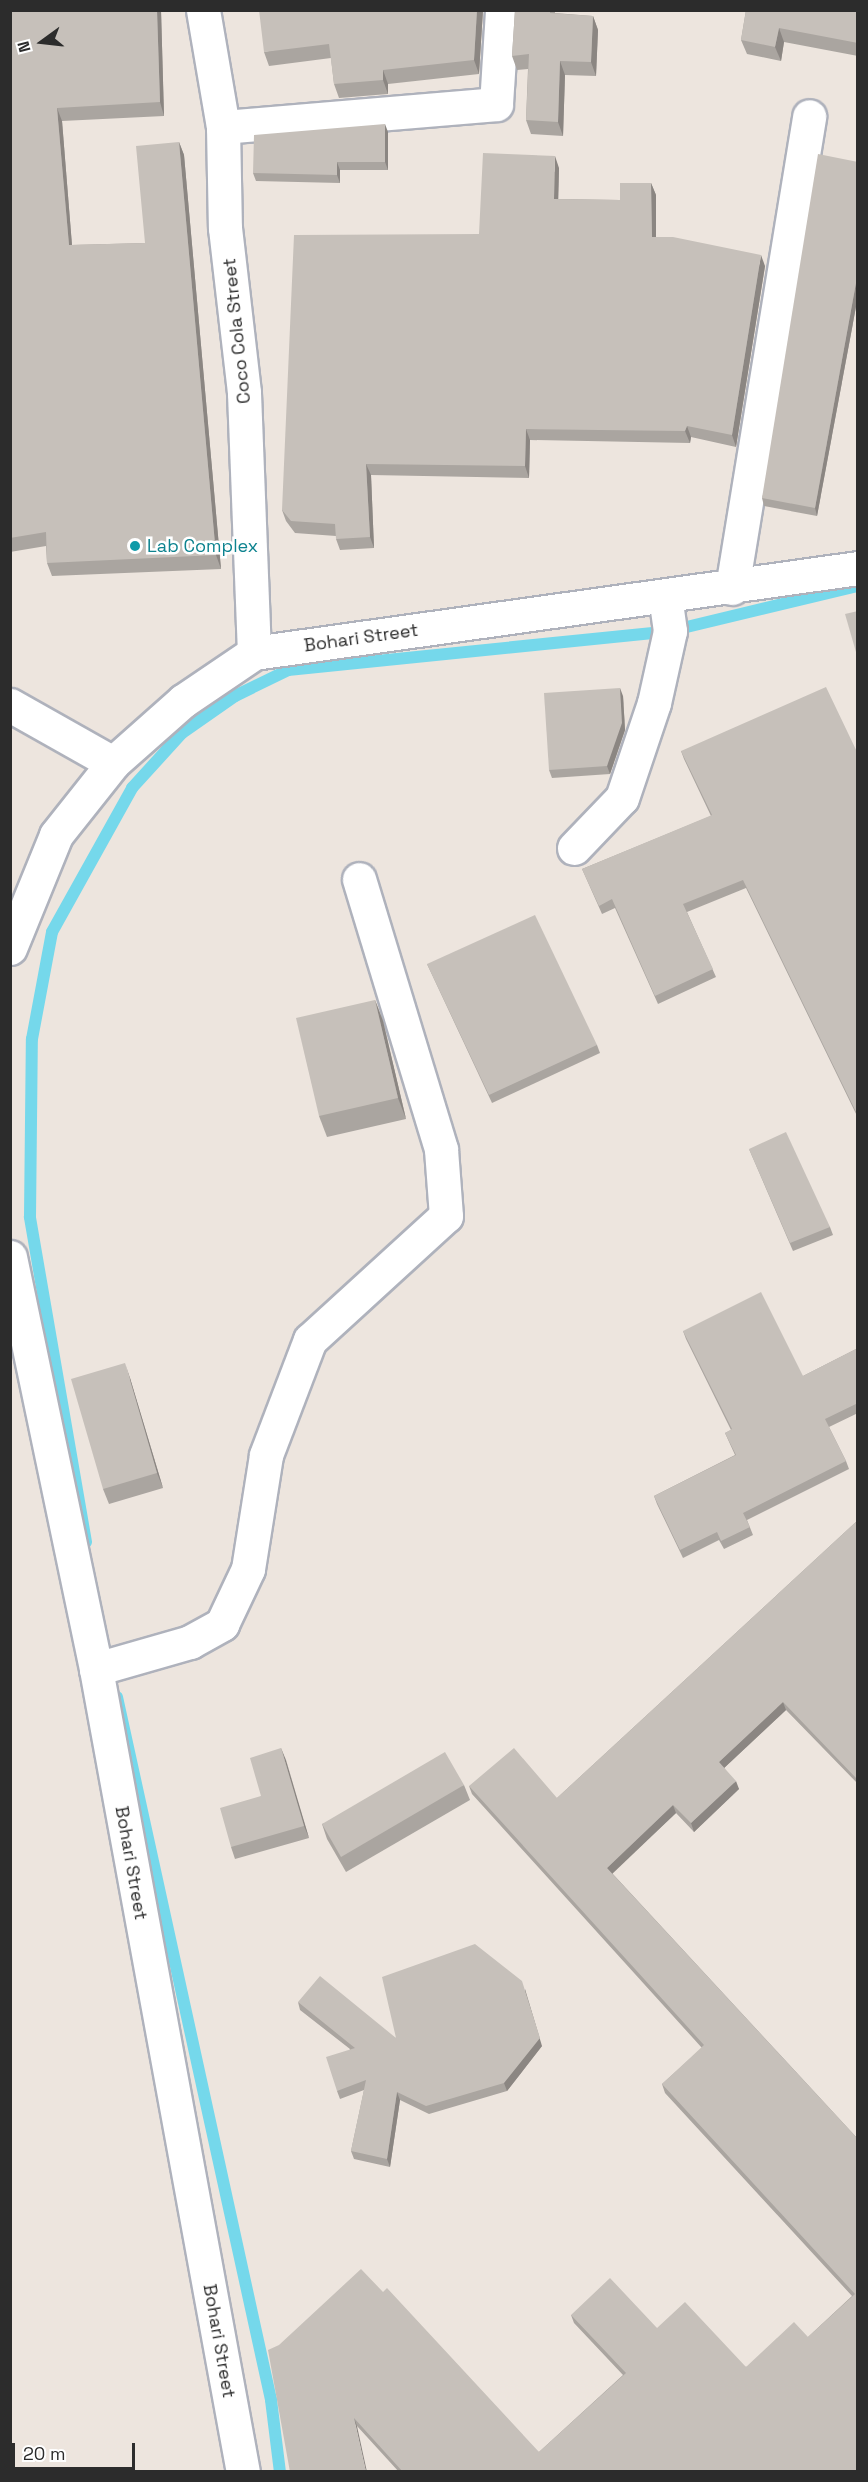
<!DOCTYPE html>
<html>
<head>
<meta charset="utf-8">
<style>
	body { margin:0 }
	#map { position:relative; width:868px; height:2482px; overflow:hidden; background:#ede5de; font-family:"Space Grotesk",sans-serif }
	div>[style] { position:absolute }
	.stream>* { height:12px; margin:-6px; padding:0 6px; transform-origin:6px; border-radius:6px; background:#75d8eb }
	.roads { filter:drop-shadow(2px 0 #afb2bc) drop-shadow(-2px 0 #afb2bc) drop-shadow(0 2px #afb2bc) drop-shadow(0 -2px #afb2bc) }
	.minor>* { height:33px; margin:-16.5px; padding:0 16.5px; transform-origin:16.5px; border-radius:16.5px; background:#fff }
	.wall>* { inset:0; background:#aaa5a0 }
	.shaded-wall>* { inset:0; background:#8b8682 }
	.building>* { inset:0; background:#c6c0ba }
	.dots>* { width:16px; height:16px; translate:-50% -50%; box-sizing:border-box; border:3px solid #fff; border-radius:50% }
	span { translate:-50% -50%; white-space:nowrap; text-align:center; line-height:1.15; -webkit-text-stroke:5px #fff; paint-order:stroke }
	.street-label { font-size:18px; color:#2c2c2c }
	.culture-label { font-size:18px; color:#0d838f }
	.left { translate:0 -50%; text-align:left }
	.frame { position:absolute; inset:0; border:12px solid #2c2c2c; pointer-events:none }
	.north { position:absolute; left:12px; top:12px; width:60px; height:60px; -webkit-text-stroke:4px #fff; paint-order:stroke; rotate:255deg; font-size:16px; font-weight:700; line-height:24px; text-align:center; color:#2c2c2c }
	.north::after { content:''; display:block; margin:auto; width:21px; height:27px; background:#2c2c2c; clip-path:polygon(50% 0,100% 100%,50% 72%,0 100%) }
	.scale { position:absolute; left:12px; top:2443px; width:123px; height:27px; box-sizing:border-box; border:3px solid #2c2c2c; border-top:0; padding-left:8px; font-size:18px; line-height:21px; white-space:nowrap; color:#2c2c2c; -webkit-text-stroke:4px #fff; paint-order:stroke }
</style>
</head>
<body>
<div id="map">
	<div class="stream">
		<i style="left:86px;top:1542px;width:330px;rotate:-99.8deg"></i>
		<i style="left:30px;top:1217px;width:178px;rotate:-89.4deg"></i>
		<i style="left:32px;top:1039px;width:109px;rotate:-79.4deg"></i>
		<i style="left:52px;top:932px;width:165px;rotate:-60.9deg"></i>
		<i style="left:132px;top:788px;width:74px;rotate:-47.7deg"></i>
		<i style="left:182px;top:733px;width:65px;rotate:-34.9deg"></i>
		<i style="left:235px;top:696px;width:59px;rotate:-26.1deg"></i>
		<i style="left:288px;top:670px;width:384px;rotate:-5.8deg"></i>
		<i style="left:670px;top:631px;width:193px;rotate:-13.5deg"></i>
		<i style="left:117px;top:1697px;width:720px;rotate:77.64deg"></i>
		<i style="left:271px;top:2400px;width:73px;rotate:82.9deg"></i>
	</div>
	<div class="roads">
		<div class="minor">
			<i style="left:203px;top:10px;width:119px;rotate:80.3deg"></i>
			<i style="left:223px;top:127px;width:101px;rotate:88.9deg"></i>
			<i style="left:225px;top:228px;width:166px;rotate:83.4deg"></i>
			<i style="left:244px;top:393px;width:260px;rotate:87.8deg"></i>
			<i style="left:223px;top:127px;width:274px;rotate:-4.8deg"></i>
			<i style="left:496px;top:104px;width:94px;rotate:-86.3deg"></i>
			<i style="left:732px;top:588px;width:478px;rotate:-80.7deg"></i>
			<i style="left:10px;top:705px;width:118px;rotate:29.4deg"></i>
			<i style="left:574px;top:848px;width:69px;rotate:-46.2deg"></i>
			<i style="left:622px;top:798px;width:100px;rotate:-71.4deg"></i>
			<i style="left:654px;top:703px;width:74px;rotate:-77.5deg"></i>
			<i style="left:670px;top:631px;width:35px;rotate:-98deg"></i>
			<i style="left:10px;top:948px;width:122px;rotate:-67.8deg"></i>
			<i style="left:56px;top:835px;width:92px;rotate:-51.6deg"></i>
			<i style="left:113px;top:763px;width:94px;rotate:-41.5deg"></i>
			<i style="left:183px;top:701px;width:86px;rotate:-34.1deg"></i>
			<i style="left:254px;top:653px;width:610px;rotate:-8.01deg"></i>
			<i style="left:10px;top:1257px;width:421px;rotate:78.2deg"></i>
			<i style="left:96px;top:1669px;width:816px;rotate:79.63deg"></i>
			<i style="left:96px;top:1669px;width:98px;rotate:-16deg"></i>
			<i style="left:190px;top:1642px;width:37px;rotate:-29deg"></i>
			<i style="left:222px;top:1624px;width:61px;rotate:-64.7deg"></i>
			<i style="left:248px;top:1569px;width:115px;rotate:-81deg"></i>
			<i style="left:266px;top:1455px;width:123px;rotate:-69.1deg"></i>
			<i style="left:310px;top:1340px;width:184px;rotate:-42.4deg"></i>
			<i style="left:446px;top:1216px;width:67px;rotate:-94.3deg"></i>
			<i style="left:441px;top:1149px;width:282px;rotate:-106.9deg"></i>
		</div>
	</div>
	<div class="wall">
		<i style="clip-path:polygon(10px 10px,161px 10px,164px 116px,62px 121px,72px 245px,145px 243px,179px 142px,184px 155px,221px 569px,52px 576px,47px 563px,46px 546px,10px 552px)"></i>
		<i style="clip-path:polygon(483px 10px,479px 74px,388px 84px,388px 94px,339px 98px,334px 84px,331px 58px,269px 66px,264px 52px)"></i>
		<i style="clip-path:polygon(515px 10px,555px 10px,555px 13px,593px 16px,598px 30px,596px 76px,565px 75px,563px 136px,531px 134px,526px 120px,528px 69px,517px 70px,512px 56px)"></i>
		<i style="clip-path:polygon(746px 10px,858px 10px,858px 56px,784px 42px,781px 61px,747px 54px,741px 40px)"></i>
		<i style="clip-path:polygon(388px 132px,388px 170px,340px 170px,340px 183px,256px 181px,253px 173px)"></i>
		<i style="clip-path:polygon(858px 162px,858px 296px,817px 516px,764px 506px,762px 498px)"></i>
		<i style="clip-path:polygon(559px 168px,558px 199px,620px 200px,651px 183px,656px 195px,656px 237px,765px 266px,736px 447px,691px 437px,690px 443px,530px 440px,529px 478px,371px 475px,374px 548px,340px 550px,336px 539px,336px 536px,295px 533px,286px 521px,282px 510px,479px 234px)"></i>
		<i style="clip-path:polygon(623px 696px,625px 730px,610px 774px,552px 778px,549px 770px)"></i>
		<i style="clip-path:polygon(681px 751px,858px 754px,858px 1118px,746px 888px,687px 912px,716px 977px,658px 1004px,615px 908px,602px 914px,582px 869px,711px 816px,684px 759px)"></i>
		<i style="clip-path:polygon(427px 964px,597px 1045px,600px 1053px,492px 1103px)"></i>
		<i style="clip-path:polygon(375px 1000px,383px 1021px,406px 1119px,327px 1137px,319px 1116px)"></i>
		<i style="clip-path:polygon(749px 1149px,830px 1227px,833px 1235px,793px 1251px)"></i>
		<i style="clip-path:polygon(683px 1331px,803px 1376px,858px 1348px,858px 1413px,829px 1427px,846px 1461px,849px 1469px,747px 1520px,753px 1535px,724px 1549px,719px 1540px,683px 1558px,657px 1504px,654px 1496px,735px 1455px,725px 1433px,731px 1430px,686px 1339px)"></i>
		<i style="clip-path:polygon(130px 1378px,163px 1488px,109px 1504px,103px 1489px)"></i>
		<i style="clip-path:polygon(858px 1520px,858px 1784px,786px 1710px,724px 1768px,739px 1789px,694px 1832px,676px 1813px,612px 1873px,858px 2139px,858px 2472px,399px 2472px,357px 2426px,268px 2350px,539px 2452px,623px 2375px,574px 2323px,571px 2315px,657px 2328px,746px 2367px,808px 2337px,852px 2296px,665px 2093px,662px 2084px,702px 2048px,472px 1794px,469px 1786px,557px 1798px)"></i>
		<i style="clip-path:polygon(281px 1748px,309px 1838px,235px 1859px,231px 1847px,261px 1796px)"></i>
		<i style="clip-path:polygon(464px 1785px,470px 1800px,346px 1872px,327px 1839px,322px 1824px)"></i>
		<i style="clip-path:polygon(298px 2002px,396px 2038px,542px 2046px,507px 2091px,429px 2114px,400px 2100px,390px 2167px,354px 2159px,351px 2151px,364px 2090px,340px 2099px,337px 2091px,350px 2049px,300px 2010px)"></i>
	</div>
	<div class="shaded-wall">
		<i style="clip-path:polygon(157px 10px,161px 10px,164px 116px,160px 102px)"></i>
		<i style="clip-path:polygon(477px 10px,483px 10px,479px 74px,474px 60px)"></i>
		<i style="clip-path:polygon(593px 16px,598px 30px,596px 76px,591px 62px)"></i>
		<i style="clip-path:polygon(779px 28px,784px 42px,781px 61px,775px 47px)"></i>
		<i style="clip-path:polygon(560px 61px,565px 75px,563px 136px,558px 122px)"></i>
		<i style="clip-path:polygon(383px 70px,388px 84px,388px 94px,383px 80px)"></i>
		<i style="clip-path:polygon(57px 108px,62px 121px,73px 258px,69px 245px)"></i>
		<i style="clip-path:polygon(385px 124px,388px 132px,388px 170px,385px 162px)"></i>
		<i style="clip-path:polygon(179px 142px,184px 155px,221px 569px,216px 555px)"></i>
		<i style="clip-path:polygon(555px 156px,559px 168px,558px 210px,554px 199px)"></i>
		<i style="clip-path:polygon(337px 162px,340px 170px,340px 183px,337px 175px)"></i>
		<i style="clip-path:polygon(651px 183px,656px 195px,656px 248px,652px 237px)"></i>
		<i style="clip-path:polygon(761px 255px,765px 266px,736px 447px,732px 435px)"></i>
		<i style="clip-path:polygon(858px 272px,858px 296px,817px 516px,815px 508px)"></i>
		<i style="clip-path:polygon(687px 426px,691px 437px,690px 443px,685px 431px)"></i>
		<i style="clip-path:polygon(526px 429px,530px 440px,529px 478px,525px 466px)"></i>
		<i style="clip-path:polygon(366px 464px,371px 475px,374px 548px,370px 537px)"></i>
		<i style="clip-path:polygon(620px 688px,623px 696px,625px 730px,610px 774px,607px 766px)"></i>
		<i style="clip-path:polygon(375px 1000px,383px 1021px,406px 1119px,398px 1098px)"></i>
		<i style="clip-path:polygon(125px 1363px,130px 1378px,163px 1488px,157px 1473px)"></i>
		<i style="clip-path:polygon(783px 1702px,786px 1710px,722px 1770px,719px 1762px)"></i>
		<i style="clip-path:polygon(281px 1748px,286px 1760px,309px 1838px,304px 1826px)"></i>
		<i style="clip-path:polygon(736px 1781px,739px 1789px,694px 1832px,691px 1823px)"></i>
		<i style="clip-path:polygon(673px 1805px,676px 1813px,610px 1876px,607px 1868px)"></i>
		<i style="clip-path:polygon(525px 1989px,542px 2046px,507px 2091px,504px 2083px)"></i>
		<i style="clip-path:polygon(397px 2092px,400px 2100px,390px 2167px,387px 2159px)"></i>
		<i style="clip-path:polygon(354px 2418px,357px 2426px,367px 2472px,366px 2472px)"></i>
	</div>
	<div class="building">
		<i style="clip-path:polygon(10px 10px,157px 10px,160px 102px,57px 108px,69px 245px,145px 243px,136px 146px,179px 142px,216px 555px,47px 563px,46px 532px,10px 538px)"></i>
		<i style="clip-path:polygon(259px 10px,477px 10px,474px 60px,383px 70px,383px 80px,334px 84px,329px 44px,264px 52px)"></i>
		<i style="clip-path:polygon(515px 10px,550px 10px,550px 13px,593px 16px,591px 62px,560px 61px,558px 122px,526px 120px,529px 54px,512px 56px)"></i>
		<i style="clip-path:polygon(746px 10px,858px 10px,858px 43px,779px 28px,775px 47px,741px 40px)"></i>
		<i style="clip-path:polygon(385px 124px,385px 162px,337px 162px,337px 175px,253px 173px,254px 135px)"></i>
		<i style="clip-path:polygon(483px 153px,555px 156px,554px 199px,620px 200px,620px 183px,651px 183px,652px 237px,673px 237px,761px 255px,732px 435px,687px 426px,685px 431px,526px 429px,525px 466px,366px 464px,370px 537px,336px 539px,335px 524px,291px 521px,282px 510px,294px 235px,479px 234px)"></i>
		<i style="clip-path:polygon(818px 154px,858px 162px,858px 272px,815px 508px,762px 498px)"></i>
		<i style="clip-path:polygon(858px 611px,858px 659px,845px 614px)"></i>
		<i style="clip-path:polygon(826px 687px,858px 754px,858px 1116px,743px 880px,683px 904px,713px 969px,655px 996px,612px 899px,599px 906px,582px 869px,712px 815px,681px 751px)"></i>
		<i style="clip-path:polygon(620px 688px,622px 723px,607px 766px,549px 770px,544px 693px)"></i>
		<i style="clip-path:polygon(535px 915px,597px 1045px,489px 1095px,427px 964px)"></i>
		<i style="clip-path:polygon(375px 1000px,398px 1098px,319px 1116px,296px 1018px)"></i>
		<i style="clip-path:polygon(786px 1132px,830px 1227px,790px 1243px,749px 1149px)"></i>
		<i style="clip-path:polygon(761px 1292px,803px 1376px,858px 1348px,858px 1403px,825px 1419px,846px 1461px,743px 1513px,750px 1527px,721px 1541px,717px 1532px,680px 1550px,654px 1496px,736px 1455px,725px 1433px,732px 1429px,683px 1331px)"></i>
		<i style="clip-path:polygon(125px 1363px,157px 1473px,103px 1489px,71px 1379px)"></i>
		<i style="clip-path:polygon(858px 1520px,858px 1777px,856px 1778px,783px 1702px,719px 1762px,736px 1781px,691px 1823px,673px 1805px,607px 1868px,858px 2139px,858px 2472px,403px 2472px,354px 2418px,366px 2472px,290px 2472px,268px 2350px,279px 2345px,361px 2269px,383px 2292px,387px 2288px,539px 2452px,626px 2373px,571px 2315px,610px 2278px,657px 2328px,685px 2302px,746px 2367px,794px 2322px,808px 2337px,855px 2294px,662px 2084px,704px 2045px,469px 1786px,514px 1748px,557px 1798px)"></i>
		<i style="clip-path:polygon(281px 1748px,304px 1826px,231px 1847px,220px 1808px,261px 1796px,250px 1758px)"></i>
		<i style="clip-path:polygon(445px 1752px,464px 1785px,341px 1857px,322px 1824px)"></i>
		<i style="clip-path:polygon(475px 1944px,522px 1981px,540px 2038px,504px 2083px,426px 2106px,397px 2092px,387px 2159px,351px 2151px,366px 2080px,337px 2091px,326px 2057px,355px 2048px,298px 2002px,320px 1976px,396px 2038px,382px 1977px)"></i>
	</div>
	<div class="dots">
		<i style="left:135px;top:546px;background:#0f9aa8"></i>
	</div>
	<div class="street-label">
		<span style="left:237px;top:331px;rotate:-96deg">Coco Cola Street</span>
		<span style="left:361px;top:638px;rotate:-8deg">Bohari Street</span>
		<span style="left:131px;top:1863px;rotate:80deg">Bohari Street</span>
		<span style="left:219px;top:2341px;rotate:80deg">Bohari Street</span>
	</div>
	<div class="culture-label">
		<span class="left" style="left:147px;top:546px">Lab Complex</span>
	</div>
	<div class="frame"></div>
	<div class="north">N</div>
	<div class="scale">20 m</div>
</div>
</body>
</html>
